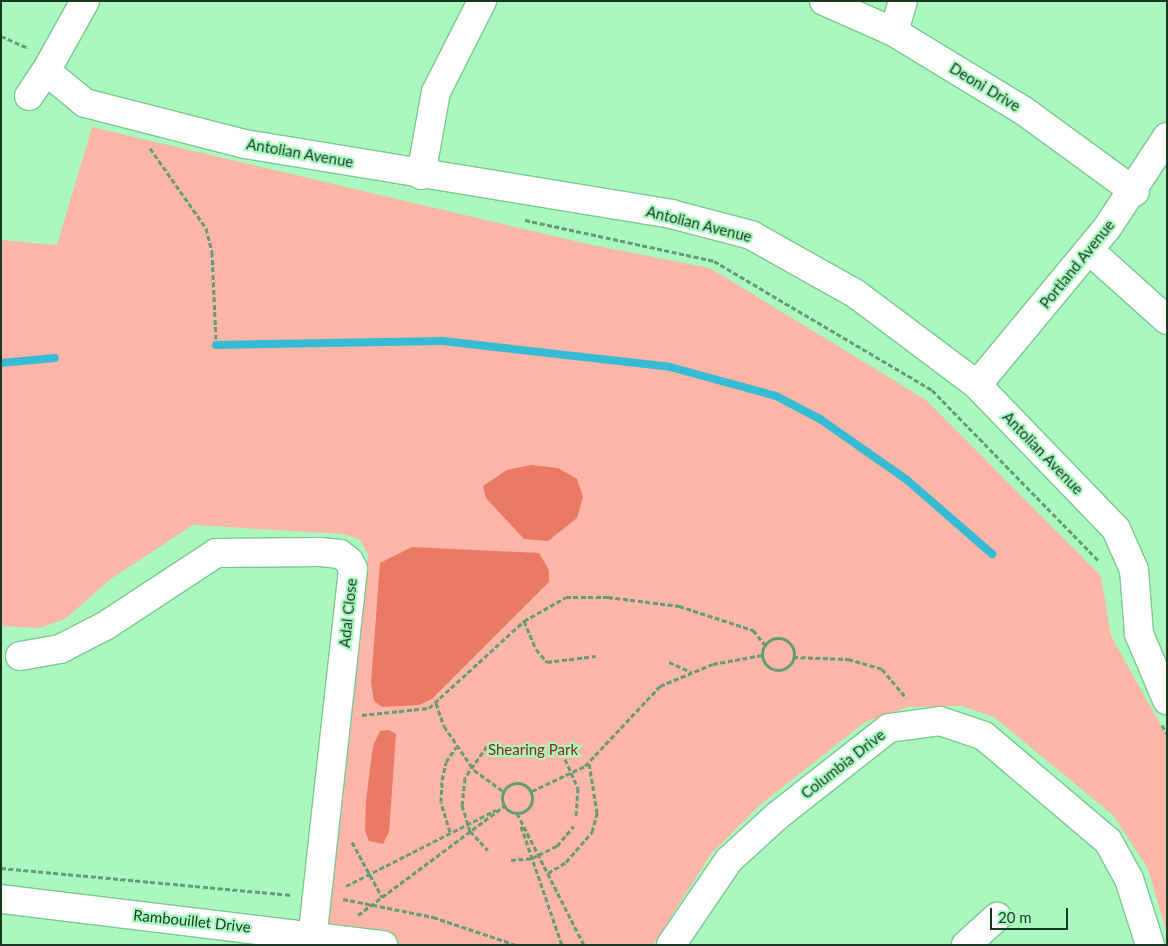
<!DOCTYPE html>
<html>
<head>
<meta charset="utf-8">
<style>
	body { margin:0 }
	#map { position:relative; width:1168px; height:946px; overflow:hidden; background:#aaf8c0; font-family:Lato,sans-serif }
	div>[style] { position:absolute }
	.green>* { inset:0; background:#fbb6a8 }
	.forest>* { inset:0; background:#eb7a64 }
	.stream>* { height:8px; margin:-4px; padding:0 4px; transform-origin:4px; border-radius:4px; background:#35bbd3 }
	.path>* { height:3px; margin-top:-1.5px; transform-origin:0; background:repeating-linear-gradient(90deg,#649c74 0 5px,transparent 0 7.5px) }
	.path>.ring { margin:-1.5px; padding:0; box-sizing:content-box; background:none; border:3px solid #649c74; border-radius:50% }
	.roads { filter:drop-shadow(1px 0 #7bc791) drop-shadow(-1px 0 #7bc791) drop-shadow(0 1px #7bc791) drop-shadow(0 -1px #7bc791) }
	.street>* { height:28px; margin:-14px; padding:0 14px; transform-origin:14px; border-radius:14px; background:#fff }
	span { translate:-50% -50%; white-space:nowrap; text-align:center; line-height:1.15; -webkit-text-stroke:4.5px #aaf8c0; paint-order:stroke }
	.street-label { font-size:15px; color:#183822 }
	.park-label { font-size:15px; color:#8b2614 }
	.frame { position:absolute; inset:0; border:2px solid #183822; pointer-events:none }
	.scale { position:absolute; left:990px; top:908px; width:78px; height:22px; box-sizing:border-box; border:2px solid #183822; border-top:0; padding-left:6px; font-size:15px; line-height:18px; white-space:nowrap; color:#183822; -webkit-text-stroke:4px #aaf8c0; paint-order:stroke }
</style>
</head>
<body>
<div id="map">
	<div class="green">
		<i style="clip-path:polygon(92px 127px,592px 245px,710px 268px,926px 400px,1101px 576px,1111px 636px,1167px 736px,1167px 934px,1148px 869px,1114px 816px,994px 717px,962px 706px,908px 707px,865px 722px,759px 806px,711px 854px,653px 945px,383px 945px,313px 934px,357px 580px,367px 573px,368px 554px,359px 539px,343px 534px,193px 525px,112px 578px,65px 619px,39px 628px,1px 626px,1px 240px,57px 245px)"></i>
	</div>
	<div class="forest">
		<i style="clip-path:polygon(531px 465px,558px 468px,577px 479px,583px 497px,577px 518px,548px 541px,524px 539px,486px 498px,483px 486px,507px 470px)"></i>
		<i style="clip-path:polygon(412px 547px,539px 553px,549px 570px,549px 582px,432px 699px,419px 705px,382px 707px,374px 701px,371px 683px,380px 563px)"></i>
		<i style="clip-path:polygon(389px 730px,396px 734px,389px 832px,383px 844px,369px 841px,365px 831px,366px 800px,373px 746px,380px 731px)"></i>
	</div>
	<div class="stream">
		<i style="left:216px;top:345px;width:227px;rotate:-1deg"></i>
		<i style="left:443px;top:341px;width:228px;rotate:6.5deg"></i>
		<i style="left:670px;top:367px;width:110px;rotate:15.3deg"></i>
		<i style="left:776px;top:396px;width:50px;rotate:27.6deg"></i>
		<i style="left:820px;top:419px;width:106px;rotate:35deg"></i>
		<i style="left:907px;top:480px;width:113px;rotate:41deg"></i>
		<i style="left:1px;top:363px;width:54px;rotate:-5.3deg"></i>
	</div>
	<div class="path">
		<i style="left:1px;top:36px;width:30px;rotate:24deg"></i>
		<i style="left:150px;top:148px;width:98px;rotate:55deg"></i>
		<i style="left:206px;top:228px;width:25px;rotate:76deg"></i>
		<i style="left:212px;top:252px;width:87px;rotate:87.4deg"></i>
		<i style="left:525px;top:220px;width:193px;rotate:12.2deg"></i>
		<i style="left:714px;top:261px;width:253px;rotate:30.6deg"></i>
		<i style="left:932px;top:390px;width:239px;rotate:45.7deg"></i>
		<i style="left:524px;top:621px;width:30px;rotate:67deg"></i>
		<i style="left:536px;top:649px;width:17px;rotate:50deg"></i>
		<i style="left:547px;top:662px;width:49px;rotate:-7deg"></i>
		<i class="ring" style="left:762px;top:638px;width:29px;height:29px"></i>
		<i style="left:793px;top:657px;width:55px;rotate:2.1deg"></i>
		<i style="left:848px;top:659px;width:35px;rotate:16deg"></i>
		<i style="left:882px;top:669px;width:38px;rotate:50deg"></i>
		<i style="left:669px;top:662px;width:24px;rotate:24deg"></i>
		<i style="left:436px;top:703px;width:24px;rotate:71deg"></i>
		<i style="left:444px;top:726px;width:53px;rotate:55.7deg"></i>
		<i style="left:474px;top:770px;width:36px;rotate:36deg"></i>
		<i style="left:362px;top:715px;width:67px;rotate:-6deg"></i>
		<i style="left:429px;top:708px;width:129px;rotate:-42.5deg"></i>
		<i style="left:524px;top:621px;width:48px;rotate:-29.7deg"></i>
		<i style="left:566px;top:597px;width:42px"></i>
		<i style="left:608px;top:597px;width:72px;rotate:7.2deg"></i>
		<i style="left:679px;top:606px;width:78px;rotate:18deg"></i>
		<i style="left:753px;top:630px;width:19px;rotate:51deg"></i>
		<i style="left:1162px;top:725px;width:10px;rotate:61deg"></i>
		<i style="left:487px;top:746px;width:39px;rotate:125deg"></i>
		<i style="left:465px;top:778px;width:27px;rotate:96deg"></i>
		<i style="left:462px;top:805px;width:27px;rotate:73deg"></i>
		<i style="left:470px;top:831px;width:26px;rotate:47deg"></i>
		<i style="left:565px;top:759px;width:32px;rotate:66deg"></i>
		<i style="left:578px;top:788px;width:28px;rotate:94deg"></i>
		<i class="ring" style="left:502px;top:783px;width:27px;height:27px"></i>
		<i style="left:532px;top:791px;width:59px;rotate:-25.3deg"></i>
		<i style="left:585px;top:766px;width:110px;rotate:-46.8deg"></i>
		<i style="left:660px;top:686px;width:57px;rotate:-22.5deg"></i>
		<i style="left:713px;top:664px;width:50px;rotate:-10.4deg"></i>
		<i style="left:517px;top:813px;width:148px;rotate:63.1deg"></i>
		<i style="left:521px;top:826px;width:126px;rotate:71deg"></i>
		<i style="left:450px;top:832px;width:31px;rotate:-107deg"></i>
		<i style="left:441px;top:802px;width:22px;rotate:-87deg"></i>
		<i style="left:442px;top:780px;width:18px;rotate:-77deg"></i>
		<i style="left:446px;top:762px;width:18px;rotate:-56deg"></i>
		<i style="left:352px;top:842px;width:63px;rotate:61.4deg"></i>
		<i style="left:511px;top:860px;width:21px;rotate:-5deg"></i>
		<i style="left:532px;top:858px;width:28px;rotate:-26deg"></i>
		<i style="left:557px;top:846px;width:26px;rotate:-50deg"></i>
		<i style="left:1px;top:868px;width:292px;rotate:5.3deg"></i>
		<i style="left:548px;top:873px;width:21px;rotate:-31deg"></i>
		<i style="left:566px;top:862px;width:40px;rotate:-49deg"></i>
		<i style="left:592px;top:832px;width:20px;rotate:-75deg"></i>
		<i style="left:597px;top:813px;width:51px;rotate:-99.1deg"></i>
		<i style="left:346px;top:886px;width:168px;rotate:-26.9deg"></i>
		<i style="left:343px;top:899px;width:92px;rotate:11.3deg"></i>
		<i style="left:433px;top:917px;width:88px;rotate:18.6deg"></i>
		<i style="left:358px;top:915px;width:182px;rotate:-36.7deg"></i>
	</div>
	<div class="roads">
		<div class="street">
			<i style="left:824px;top:1px;width:77px;rotate:23.9deg"></i>
			<i style="left:894px;top:32px;width:152px;rotate:31.3deg"></i>
			<i style="left:1024px;top:111px;width:137px;rotate:36.1deg"></i>
			<i style="left:894px;top:32px;width:32px;rotate:-74deg"></i>
			<i style="left:46px;top:71px;width:80px;rotate:-60.9deg"></i>
			<i style="left:29px;top:96px;width:30px;rotate:-56deg"></i>
			<i style="left:46px;top:71px;width:50px;rotate:39.4deg"></i>
			<i style="left:85px;top:103px;width:165px;rotate:14.4deg"></i>
			<i style="left:245px;top:144px;width:432px;rotate:9.3deg"></i>
			<i style="left:671px;top:214px;width:83px;rotate:14.7deg"></i>
			<i style="left:751px;top:235px;width:120px;rotate:29.3deg"></i>
			<i style="left:856px;top:294px;width:151px;rotate:36.9deg"></i>
			<i style="left:977px;top:385px;width:200px;rotate:46deg"></i>
			<i style="left:1116px;top:529px;width:45px;rotate:66.3deg"></i>
			<i style="left:1134px;top:570px;width:64px;rotate:85.5deg"></i>
			<i style="left:1139px;top:634px;width:72px;rotate:67deg"></i>
			<i style="left:421px;top:175px;width:84px;rotate:-79.8deg"></i>
			<i style="left:436px;top:92px;width:102px;rotate:-63.2deg"></i>
			<i style="left:1089px;top:250px;width:105px;rotate:41.9deg"></i>
			<i style="left:977px;top:385px;width:204px;rotate:-50.4deg"></i>
			<i style="left:1107px;top:228px;width:109px;rotate:-56.6deg"></i>
			<i style="left:20px;top:656px;width:41px;rotate:-9.9deg"></i>
			<i style="left:60px;top:649px;width:51px;rotate:-27.1deg"></i>
			<i style="left:105px;top:626px;width:133px;rotate:-33.3deg"></i>
			<i style="left:216px;top:553px;width:105px;rotate:-0.5deg"></i>
			<i style="left:321px;top:552px;width:19px;rotate:6deg"></i>
			<i style="left:340px;top:554px;width:11px;rotate:38deg"></i>
			<i style="left:349px;top:561px;width:9px;rotate:63deg"></i>
			<i style="left:353px;top:569px;width:367px;rotate:96.3deg"></i>
			<i style="left:1px;top:899px;width:385px;rotate:6.9deg"></i>
			<i style="left:671px;top:945px;width:103px;rotate:-55.7deg"></i>
			<i style="left:729px;top:860px;width:65px;rotate:-42.5deg"></i>
			<i style="left:777px;top:816px;width:142px;rotate:-38.2deg"></i>
			<i style="left:889px;top:728px;width:51px;rotate:-7.8deg"></i>
			<i style="left:940px;top:721px;width:46px;rotate:18.8deg"></i>
			<i style="left:984px;top:736px;width:162px;rotate:40.3deg"></i>
			<i style="left:1108px;top:841px;width:43px;rotate:61.1deg"></i>
			<i style="left:1129px;top:879px;width:69px;rotate:72.3deg"></i>
			<i style="left:966px;top:945px;width:42px;rotate:-42.1deg"></i>
		</div>
	</div>
	<div class="street-label">
		<span style="left:985px;top:87px;rotate:31deg">Deoni Drive</span>
		<span style="left:300px;top:153px;rotate:10deg">Antolian Avenue</span>
		<span style="left:699px;top:224px;rotate:14deg">Antolian Avenue</span>
		<span style="left:1077px;top:264px;rotate:-51deg">Portland Avenue</span>
		<span style="left:1043px;top:453px;rotate:46deg">Antolian Avenue</span>
		<span style="left:348px;top:613px;rotate:-84deg">Adal Close</span>
		<span style="left:843px;top:764px;rotate:-38deg">Columbia Drive</span>
		<span style="left:192px;top:921px;rotate:6deg">Rambouillet Drive</span>
	</div>
	<div class="park-label">
		<span style="left:533px;top:750px">Shearing Park</span>
	</div>
	<div class="frame"></div>
	<div class="scale">20 m</div>
</div>
</body>
</html>
